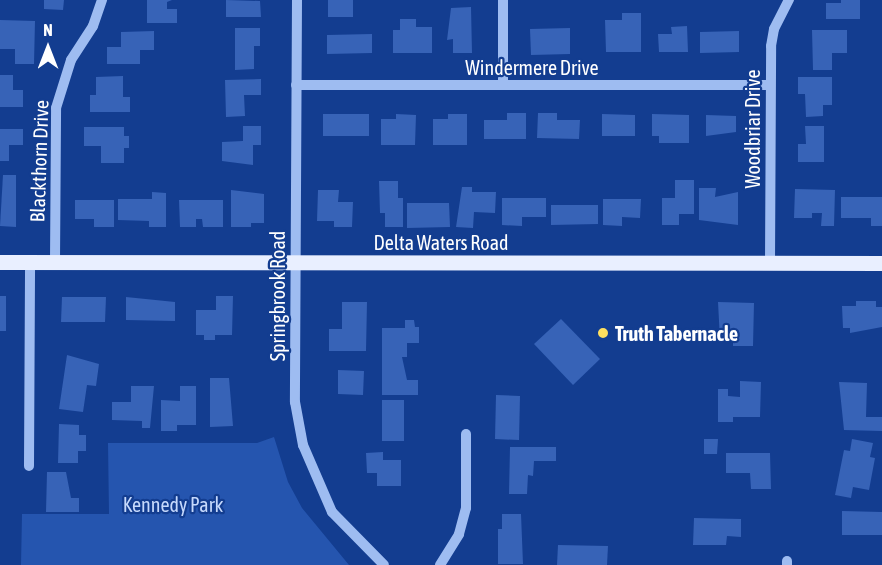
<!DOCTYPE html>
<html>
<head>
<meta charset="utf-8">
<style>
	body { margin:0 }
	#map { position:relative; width:882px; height:565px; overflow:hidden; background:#133d90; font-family:"Asap Condensed",sans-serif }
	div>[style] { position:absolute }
	.green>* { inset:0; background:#2555af }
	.building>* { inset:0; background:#3763b7 }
	.minor>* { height:10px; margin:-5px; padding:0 5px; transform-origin:5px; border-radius:5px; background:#9ebcf1 }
	.major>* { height:15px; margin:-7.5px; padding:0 7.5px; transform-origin:7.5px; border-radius:7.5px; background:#e9efff }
	.dots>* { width:16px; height:16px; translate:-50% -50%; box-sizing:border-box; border:3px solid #133d90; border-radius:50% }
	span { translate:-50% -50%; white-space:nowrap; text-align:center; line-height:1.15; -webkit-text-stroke:4.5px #133d90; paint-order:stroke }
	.street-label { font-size:20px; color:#fff }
	.poi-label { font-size:20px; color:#fff; font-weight:700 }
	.left { translate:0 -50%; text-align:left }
	.park-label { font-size:20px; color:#c6d9fc }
	.north { position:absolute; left:18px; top:18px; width:60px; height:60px; -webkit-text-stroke:4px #133d90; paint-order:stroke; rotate:0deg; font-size:16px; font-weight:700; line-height:24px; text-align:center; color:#fff }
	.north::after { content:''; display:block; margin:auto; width:21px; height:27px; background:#fff; clip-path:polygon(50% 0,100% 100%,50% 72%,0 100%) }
</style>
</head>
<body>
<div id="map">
	<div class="green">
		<i style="clip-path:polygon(274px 437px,288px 482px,302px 508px,349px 565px,21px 565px,22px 514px,109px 514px,108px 443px,257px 443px)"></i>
	</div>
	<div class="building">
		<i style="clip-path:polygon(44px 0,64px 0,63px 10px,44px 9px)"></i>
		<i style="clip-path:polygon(147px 0,172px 0,167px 2px,167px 9px,177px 9px,177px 23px,147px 23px)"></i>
		<i style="clip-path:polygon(226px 0,260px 1px,261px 17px,226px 17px)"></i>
		<i style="clip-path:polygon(328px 0,353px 0,353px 17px,328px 17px)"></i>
		<i style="clip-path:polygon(841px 0,860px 0,860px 19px,826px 19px,826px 3px,841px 3px)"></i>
		<i style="clip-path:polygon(471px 7px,472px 53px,453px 53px,453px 39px,447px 40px,451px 8px)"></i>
		<i style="clip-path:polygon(622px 13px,641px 13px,641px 52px,606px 52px,605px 20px,622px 20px)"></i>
		<i style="clip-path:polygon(400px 19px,416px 19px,416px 27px,432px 27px,432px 53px,393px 53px,393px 30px,400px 30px)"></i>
		<i style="clip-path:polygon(0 20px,35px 21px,34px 64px,15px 64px,15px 49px,0 49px)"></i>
		<i style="clip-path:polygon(687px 26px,688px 52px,659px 52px,658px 34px,672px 34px,671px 27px)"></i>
		<i style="clip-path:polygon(235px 28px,260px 28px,260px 46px,254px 46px,254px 69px,235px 70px)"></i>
		<i style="clip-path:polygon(570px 28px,570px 54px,531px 55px,530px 29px)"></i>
		<i style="clip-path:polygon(812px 30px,847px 30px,847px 53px,832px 53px,832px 70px,813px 70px)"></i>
		<i style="clip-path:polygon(154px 31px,154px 50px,140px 50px,140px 64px,107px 64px,107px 47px,121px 47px,121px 32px)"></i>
		<i style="clip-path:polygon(739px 31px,739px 52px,700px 53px,700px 32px)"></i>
		<i style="clip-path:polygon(372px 34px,372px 53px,327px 54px,327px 35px)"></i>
		<i style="clip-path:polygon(0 75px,13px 75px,13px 90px,23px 90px,23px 107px,0 107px)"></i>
		<i style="clip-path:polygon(123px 76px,123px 97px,130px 97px,130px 112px,90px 112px,90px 95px,96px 95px,96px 77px)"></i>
		<i style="clip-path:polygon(798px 77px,832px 77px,832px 105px,823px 105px,823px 116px,806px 117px,805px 94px,798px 94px)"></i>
		<i style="clip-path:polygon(261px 79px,261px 95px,244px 95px,245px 116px,226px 117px,225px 80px)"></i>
		<i style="clip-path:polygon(507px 113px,526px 113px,526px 139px,484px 139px,484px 120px,507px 120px)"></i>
		<i style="clip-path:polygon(538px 113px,557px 113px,557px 120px,580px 120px,579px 139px,537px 138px)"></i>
		<i style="clip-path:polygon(323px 114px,369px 114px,369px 136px,323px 136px)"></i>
		<i style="clip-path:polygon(396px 114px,416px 115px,415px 145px,381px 145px,381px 119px,396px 119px)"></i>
		<i style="clip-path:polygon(448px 114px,467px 114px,467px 145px,433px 145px,433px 119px,448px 119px)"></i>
		<i style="clip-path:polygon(602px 114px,635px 115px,635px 136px,602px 136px)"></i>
		<i style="clip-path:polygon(652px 114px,689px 115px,689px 143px,659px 143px,659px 136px,652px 136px)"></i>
		<i style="clip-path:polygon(706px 115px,736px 116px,736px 132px,706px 136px)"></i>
		<i style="clip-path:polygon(243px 126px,261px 126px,261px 145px,253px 145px,253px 165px,222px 161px,222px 142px,243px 141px)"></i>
		<i style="clip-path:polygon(805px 126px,824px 126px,824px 162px,798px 162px,798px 144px,806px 144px)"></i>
		<i style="clip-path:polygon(84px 127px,124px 127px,124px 136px,129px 136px,129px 148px,124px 148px,124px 163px,101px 163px,101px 146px,84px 146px)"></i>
		<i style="clip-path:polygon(0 129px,23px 129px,23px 145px,9px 145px,9px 161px,0 161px)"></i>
		<i style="clip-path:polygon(3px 175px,16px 175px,16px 227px,0 226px)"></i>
		<i style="clip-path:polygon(675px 180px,694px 180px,694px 214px,679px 214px,679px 225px,662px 225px,662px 198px,675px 198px)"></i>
		<i style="clip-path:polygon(379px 181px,398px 181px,398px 198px,403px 198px,403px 227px,385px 227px,385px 213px,380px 213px)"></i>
		<i style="clip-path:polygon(462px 187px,472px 187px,472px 192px,496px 192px,495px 213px,474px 212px,473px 228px,456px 227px)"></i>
		<i style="clip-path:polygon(699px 188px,716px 188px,715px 197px,738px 192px,738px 225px,699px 220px)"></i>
		<i style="clip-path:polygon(795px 189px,835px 190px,834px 226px,821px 226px,822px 213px,812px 213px,812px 218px,794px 218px)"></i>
		<i style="clip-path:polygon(231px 190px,264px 194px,264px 223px,251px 223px,251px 227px,231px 227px)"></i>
		<i style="clip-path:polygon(318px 190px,339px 190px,338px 202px,353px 202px,352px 227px,334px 227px,334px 221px,317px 221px)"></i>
		<i style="clip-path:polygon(152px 192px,166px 193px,166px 227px,149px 227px,149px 221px,118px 220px,118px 199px,152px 199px)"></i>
		<i style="clip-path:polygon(841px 197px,882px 197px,882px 226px,871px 226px,871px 218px,841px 218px)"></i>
		<i style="clip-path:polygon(502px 198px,546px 198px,546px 217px,522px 217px,522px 226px,502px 225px)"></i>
		<i style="clip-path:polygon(603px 199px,641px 199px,640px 218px,622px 217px,622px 226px,603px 225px)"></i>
		<i style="clip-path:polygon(75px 200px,114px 200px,114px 227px,94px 227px,94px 219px,75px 219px)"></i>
		<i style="clip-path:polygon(179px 200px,223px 200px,223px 227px,203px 227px,202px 219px,196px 219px,196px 227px,180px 227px)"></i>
		<i style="clip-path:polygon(407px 203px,449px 203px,450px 227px,407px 228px)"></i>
		<i style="clip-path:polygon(551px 205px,598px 205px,598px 224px,551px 225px)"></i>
		<i style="clip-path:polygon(0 296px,6px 296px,6px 331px,0 331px)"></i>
		<i style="clip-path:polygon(216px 296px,233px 296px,232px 335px,215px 335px,215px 340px,204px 340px,204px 335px,196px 335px,196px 310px,216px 310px)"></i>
		<i style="clip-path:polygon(62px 297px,106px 297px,105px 322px,61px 322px)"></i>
		<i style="clip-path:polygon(126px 297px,175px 302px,175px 321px,126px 320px)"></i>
		<i style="clip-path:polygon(856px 301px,876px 301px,876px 307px,882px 307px,882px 327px,850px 333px,850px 328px,843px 328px,842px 306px,856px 306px)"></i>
		<i style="clip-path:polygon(342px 302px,367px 302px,366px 351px,329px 351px,329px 329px,342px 329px)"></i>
		<i style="clip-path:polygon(718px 302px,754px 303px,753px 346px,733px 346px,733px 340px,720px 340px)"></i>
		<i style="clip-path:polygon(561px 319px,600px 359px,573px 385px,534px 344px)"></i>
		<i style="clip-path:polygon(405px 320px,414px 320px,415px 327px,419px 327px,419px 343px,407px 343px,407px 357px,402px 357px,407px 380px,418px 380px,418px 395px,382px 395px,382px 328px,405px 328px)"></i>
		<i style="clip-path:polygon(67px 355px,99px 364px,96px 386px,87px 385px,83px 412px,59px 409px)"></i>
		<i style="clip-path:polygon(338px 370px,364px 371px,363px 395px,338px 394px)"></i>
		<i style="clip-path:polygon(210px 378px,229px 378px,233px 426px,210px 427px)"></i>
		<i style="clip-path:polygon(740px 381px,761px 382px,760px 417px,733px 417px,733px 422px,718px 422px,718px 389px,728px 389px,728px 396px,740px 397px)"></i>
		<i style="clip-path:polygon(839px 382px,867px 383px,866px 417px,882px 417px,882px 431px,844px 430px)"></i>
		<i style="clip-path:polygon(131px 386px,154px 386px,150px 428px,142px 428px,142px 421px,112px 420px,112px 402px,131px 402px)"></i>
		<i style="clip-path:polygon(180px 386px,196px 386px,196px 425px,177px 425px,177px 431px,161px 431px,161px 400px,180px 401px)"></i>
		<i style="clip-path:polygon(496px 395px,520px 396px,519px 440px,495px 439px)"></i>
		<i style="clip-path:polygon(382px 400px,404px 400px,404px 441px,382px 441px)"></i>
		<i style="clip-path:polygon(59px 424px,79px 425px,79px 435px,86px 435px,86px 451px,78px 451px,78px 463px,58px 463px)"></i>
		<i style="clip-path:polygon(704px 439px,718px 439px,717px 454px,704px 454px)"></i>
		<i style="clip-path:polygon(852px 439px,873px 443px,870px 457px,875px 458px,869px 490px,853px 487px,851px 498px,835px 495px,844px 450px,850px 451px)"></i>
		<i style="clip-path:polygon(510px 447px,556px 447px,556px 461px,534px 461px,533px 476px,528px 475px,527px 494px,509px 494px)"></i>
		<i style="clip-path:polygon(383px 452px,383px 460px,401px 460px,401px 486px,377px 486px,377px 473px,367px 473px,366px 453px)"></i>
		<i style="clip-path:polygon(726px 453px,770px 453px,771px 489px,751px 489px,750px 473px,726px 473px)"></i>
		<i style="clip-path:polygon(47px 472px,66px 472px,71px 498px,79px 498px,79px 512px,46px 512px)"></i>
		<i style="clip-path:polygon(842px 511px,882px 512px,882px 535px,842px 535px)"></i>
		<i style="clip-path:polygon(502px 514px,521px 514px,523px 564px,498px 564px,498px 529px,502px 529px)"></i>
		<i style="clip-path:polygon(694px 518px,741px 519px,741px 537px,727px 536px,726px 545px,693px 545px)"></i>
		<i style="clip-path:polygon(558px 545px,608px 546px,607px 565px,557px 565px)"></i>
	</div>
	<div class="minor">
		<i style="left:297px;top:0;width:402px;rotate:90.3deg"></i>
		<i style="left:295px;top:402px;width:44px;rotate:79.5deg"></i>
		<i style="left:303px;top:445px;width:73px;rotate:66.6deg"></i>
		<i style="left:332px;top:512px;width:74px;rotate:45.5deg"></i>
		<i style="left:296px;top:85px;width:473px"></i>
		<i style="left:503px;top:85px;width:85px;rotate:-90deg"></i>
		<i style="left:55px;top:262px;width:154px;rotate:-89.6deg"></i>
		<i style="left:56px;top:108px;width:50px;rotate:-72.6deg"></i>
		<i style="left:71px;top:60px;width:40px;rotate:-57.1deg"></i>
		<i style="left:93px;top:26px;width:28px;rotate:-71deg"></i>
		<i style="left:770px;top:263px;width:217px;rotate:-89.7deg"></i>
		<i style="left:771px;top:46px;width:17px;rotate:-80deg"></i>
		<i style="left:774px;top:29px;width:33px;rotate:-63deg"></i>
		<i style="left:29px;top:466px;width:204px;rotate:-89.7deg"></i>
		<i style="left:787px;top:561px;width:4px;rotate:90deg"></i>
		<i style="left:440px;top:565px;width:36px;rotate:-58deg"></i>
		<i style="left:459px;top:534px;width:27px;rotate:-75deg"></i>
		<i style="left:466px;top:508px;width:74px;rotate:-90deg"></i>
	</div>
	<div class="major">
		<i style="left:0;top:262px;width:882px;rotate:0.06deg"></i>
	</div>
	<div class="dots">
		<i style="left:603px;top:333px;background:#ffe05f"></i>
	</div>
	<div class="street-label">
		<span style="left:532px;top:67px">Windermere Drive</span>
		<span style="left:752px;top:129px;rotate:-90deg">Woodbriar Drive</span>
		<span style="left:39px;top:161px;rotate:-88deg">Blackthorn Drive</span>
		<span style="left:441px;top:242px">Delta Waters Road</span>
		<span style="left:277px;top:296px;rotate:-90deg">Springbrook Road</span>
	</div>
	<div class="poi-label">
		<span class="left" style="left:615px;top:333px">Truth Tabernacle</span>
	</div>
	<div class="park-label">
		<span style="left:173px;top:504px">Kennedy Park</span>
	</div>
	<div class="north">N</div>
</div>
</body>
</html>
